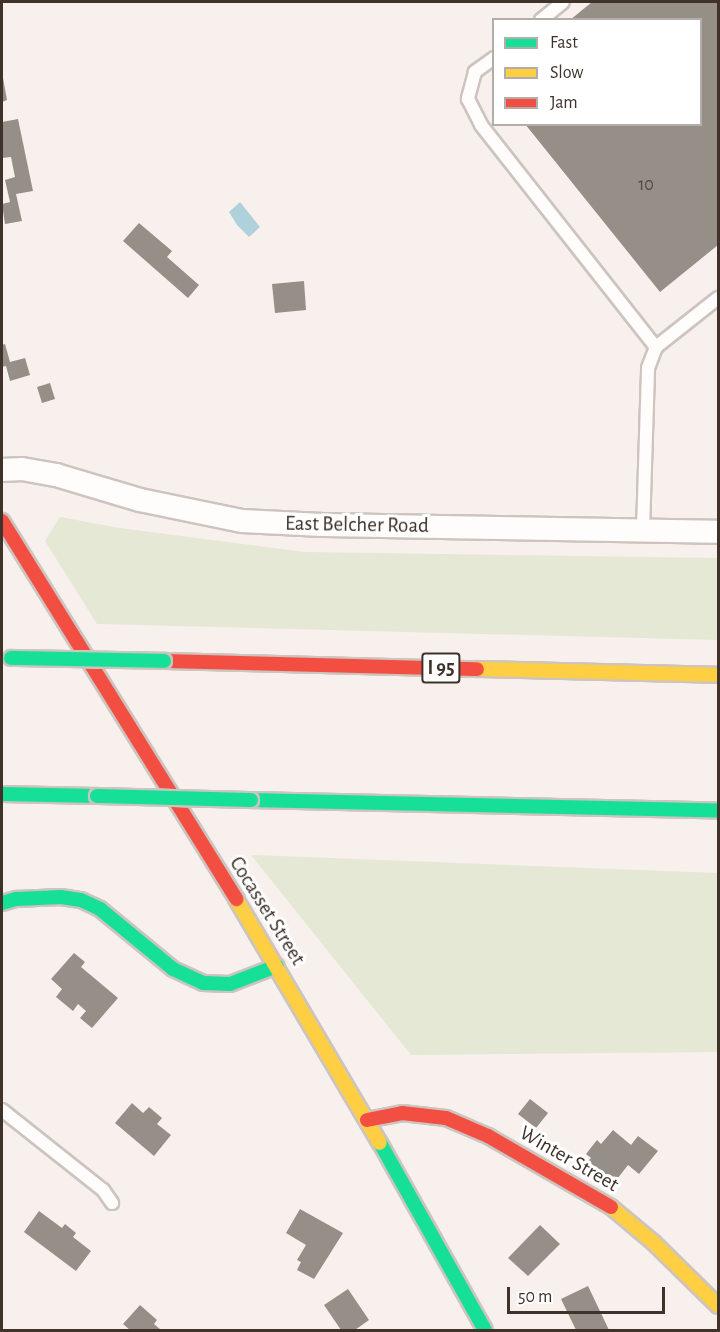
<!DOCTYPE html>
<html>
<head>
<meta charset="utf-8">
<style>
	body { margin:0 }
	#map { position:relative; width:720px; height:1332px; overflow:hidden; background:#f7f0ec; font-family:"Alegreya Sans",sans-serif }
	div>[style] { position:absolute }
	.green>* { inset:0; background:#e5e8d5 }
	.water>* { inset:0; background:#afd1db }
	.building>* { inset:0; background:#968f88 }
	.roads { filter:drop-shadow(2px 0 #cdc4bf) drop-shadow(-2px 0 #cdc4bf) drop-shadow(0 2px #cdc4bf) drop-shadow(0 -2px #cdc4bf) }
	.lane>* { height:12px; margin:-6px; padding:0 6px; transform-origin:6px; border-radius:6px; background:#fefdfc }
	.street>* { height:22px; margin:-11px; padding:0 11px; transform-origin:11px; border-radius:11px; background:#fefdfc }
	.fast>* { height:14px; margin:-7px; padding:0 7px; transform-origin:7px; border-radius:7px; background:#16e098 }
	.slow>* { height:14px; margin:-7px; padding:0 7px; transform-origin:7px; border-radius:7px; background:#ffcf43 }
	.jam>* { height:14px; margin:-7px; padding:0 7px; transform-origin:7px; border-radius:7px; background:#f24e42 }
	.bridges { filter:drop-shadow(2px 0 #cdc4bf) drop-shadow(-2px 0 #cdc4bf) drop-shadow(0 2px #cdc4bf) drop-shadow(0 -2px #cdc4bf) }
	.fast-bridge>* { height:14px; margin:-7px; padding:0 7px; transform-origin:7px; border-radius:7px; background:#16e098 }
	span { translate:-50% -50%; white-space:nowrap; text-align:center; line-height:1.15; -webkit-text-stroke:6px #fff; paint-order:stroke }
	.number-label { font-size:18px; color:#544942 }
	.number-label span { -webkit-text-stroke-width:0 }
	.shield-label span { padding:2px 4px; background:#fff; border:2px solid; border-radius:4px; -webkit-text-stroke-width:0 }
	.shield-label { font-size:20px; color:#3e322a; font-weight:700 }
	.street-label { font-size:21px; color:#3e322a }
	.frame { position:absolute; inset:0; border:3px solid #3e322a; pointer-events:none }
	.legend { position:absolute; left:492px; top:18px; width:210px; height:108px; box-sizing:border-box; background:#fff; border:2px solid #b2adaa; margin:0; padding:8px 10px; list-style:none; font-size:18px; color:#3e322a }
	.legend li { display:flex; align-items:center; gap:12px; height:30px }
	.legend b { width:30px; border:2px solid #b2adaa }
	.scale { position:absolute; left:507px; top:1287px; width:158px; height:27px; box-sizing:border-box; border:3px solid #3e322a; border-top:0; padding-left:8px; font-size:18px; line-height:21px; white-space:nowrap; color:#3e322a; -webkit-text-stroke:4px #fff; paint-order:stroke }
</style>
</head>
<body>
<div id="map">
	<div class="green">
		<i style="clip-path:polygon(60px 517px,120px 528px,305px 552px,718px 558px,718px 640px,97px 624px,45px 541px)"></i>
		<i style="clip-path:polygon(251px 855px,718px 873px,718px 1052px,411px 1055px)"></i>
	</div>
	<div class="water">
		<i style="clip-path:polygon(240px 202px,260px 227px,249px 237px,237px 225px,229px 212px)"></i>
	</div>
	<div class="building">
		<i style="clip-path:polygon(592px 2px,718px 2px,718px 245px,660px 292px,525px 124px,700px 124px,700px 20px,570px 20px)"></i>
		<i style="clip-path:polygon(3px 78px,7px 100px,2px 102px,2px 78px)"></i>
		<i style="clip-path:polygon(18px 119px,33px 191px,16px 194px,22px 221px,5px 224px,2px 204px,10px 202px,5px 180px,15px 177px,11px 157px,2px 158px,2px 122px)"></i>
		<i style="clip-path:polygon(139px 223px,172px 251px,167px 257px,199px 285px,188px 298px,123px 241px)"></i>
		<i style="clip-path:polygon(304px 281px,306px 310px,275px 313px,272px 284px)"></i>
		<i style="clip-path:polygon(5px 344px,10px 362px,25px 358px,30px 375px,10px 381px,6px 366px,2px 367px,2px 345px)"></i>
		<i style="clip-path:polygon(50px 383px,55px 399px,42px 403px,37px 387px)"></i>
		<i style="clip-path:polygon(74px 953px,85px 962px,81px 967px,118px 998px,92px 1028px,80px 1018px,86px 1011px,78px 1004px,73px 1011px,56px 997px,62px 989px,51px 979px)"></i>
		<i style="clip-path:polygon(530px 1099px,548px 1113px,536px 1128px,518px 1114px)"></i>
		<i style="clip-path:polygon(132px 1103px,143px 1113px,149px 1107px,162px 1118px,157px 1124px,171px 1135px,154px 1156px,115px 1123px)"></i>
		<i style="clip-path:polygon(613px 1130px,631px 1145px,638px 1136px,658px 1151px,639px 1174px,628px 1165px,614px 1183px,587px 1162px,591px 1158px,586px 1154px,597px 1140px,601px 1144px)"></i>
		<i style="clip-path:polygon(300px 1209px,343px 1233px,314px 1279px,297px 1270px,301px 1262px,297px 1260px,306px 1245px,286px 1233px)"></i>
		<i style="clip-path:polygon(39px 1211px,62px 1228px,65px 1224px,76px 1233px,73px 1237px,91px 1251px,76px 1271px,24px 1232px)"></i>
		<i style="clip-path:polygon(540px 1225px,560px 1244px,528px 1276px,508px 1258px)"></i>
		<i style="clip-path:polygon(588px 1286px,609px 1330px,576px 1330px,561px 1299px)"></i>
		<i style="clip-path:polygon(348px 1289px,369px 1320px,355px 1330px,341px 1330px,324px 1305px)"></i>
		<i style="clip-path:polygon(140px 1305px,157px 1320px,154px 1324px,161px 1330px,130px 1330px,123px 1324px)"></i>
	</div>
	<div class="roads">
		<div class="lane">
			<i style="left:541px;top:20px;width:28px;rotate:-39deg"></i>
			<i style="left:494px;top:58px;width:24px;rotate:144deg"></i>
			<i style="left:475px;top:72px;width:28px;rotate:105deg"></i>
			<i style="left:468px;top:99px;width:29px;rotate:63deg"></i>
			<i style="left:481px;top:125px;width:283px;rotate:51.8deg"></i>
			<i style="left:643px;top:530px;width:162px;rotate:-88.2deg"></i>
			<i style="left:648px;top:368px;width:22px;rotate:-69deg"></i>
			<i style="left:656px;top:347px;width:79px;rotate:-38.3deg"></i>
			<i style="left:2px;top:1110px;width:129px;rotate:38.4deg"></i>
			<i style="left:103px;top:1190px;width:16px;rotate:55deg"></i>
		</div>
		<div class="street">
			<i style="left:2px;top:470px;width:20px;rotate:-3deg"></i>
			<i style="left:22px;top:469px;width:35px;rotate:10deg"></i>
			<i style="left:56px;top:475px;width:88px;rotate:16.6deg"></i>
			<i style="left:140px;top:500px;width:104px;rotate:11.6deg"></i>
			<i style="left:242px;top:521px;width:80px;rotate:2.9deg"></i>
			<i style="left:322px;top:525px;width:396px;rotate:1deg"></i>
		</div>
		<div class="fast">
			<i style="left:2px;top:794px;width:95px;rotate:1.2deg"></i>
			<i style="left:251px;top:800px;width:467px;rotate:1.3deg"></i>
			<i style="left:2px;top:903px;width:15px;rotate:-16deg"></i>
			<i style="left:16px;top:899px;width:45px;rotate:-2.5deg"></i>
			<i style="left:61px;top:897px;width:20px;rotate:9deg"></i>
			<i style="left:81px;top:900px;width:21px;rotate:25deg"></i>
			<i style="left:100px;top:909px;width:94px;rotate:39.4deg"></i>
			<i style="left:173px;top:969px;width:33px;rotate:25deg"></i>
			<i style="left:203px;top:983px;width:27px;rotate:2deg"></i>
			<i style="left:230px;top:984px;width:50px;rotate:-21deg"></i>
			<i style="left:380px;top:1143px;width:214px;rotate:60.7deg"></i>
		</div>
		<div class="slow">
			<i style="left:477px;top:669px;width:241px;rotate:1.4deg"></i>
			<i style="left:236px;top:899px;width:283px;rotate:59.5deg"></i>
			<i style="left:611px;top:1207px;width:56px;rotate:39.9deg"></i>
			<i style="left:654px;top:1243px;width:90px;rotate:44.5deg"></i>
		</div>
		<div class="jam">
			<i style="left:2px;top:521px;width:445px;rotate:58.2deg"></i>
			<i style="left:164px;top:661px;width:313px;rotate:1.5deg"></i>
			<i style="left:367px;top:1120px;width:36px;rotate:-11deg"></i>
			<i style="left:402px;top:1113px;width:44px;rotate:6.5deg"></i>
			<i style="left:446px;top:1118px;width:46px;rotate:23.2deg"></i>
			<i style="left:488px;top:1136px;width:142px;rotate:30deg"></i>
		</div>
	</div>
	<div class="bridges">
		<div class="fast-bridge">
			<i style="left:11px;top:658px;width:153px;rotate:1.1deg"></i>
			<i style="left:97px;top:796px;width:154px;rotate:1.5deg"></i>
		</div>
	</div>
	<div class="number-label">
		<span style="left:646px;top:185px">10</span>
	</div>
	<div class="shield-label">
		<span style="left:441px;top:668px">I 95</span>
	</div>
	<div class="street-label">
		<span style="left:357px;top:525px;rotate:1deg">East Belcher Road</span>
		<span style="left:267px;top:911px;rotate:58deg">Cocasset Street</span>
		<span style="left:569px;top:1159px;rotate:30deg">Winter Street</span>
	</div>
	<div class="frame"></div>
	<ul class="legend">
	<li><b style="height:8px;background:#16e098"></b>Fast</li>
	<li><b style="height:8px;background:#ffcf43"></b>Slow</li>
	<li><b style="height:8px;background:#f24e42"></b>Jam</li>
	</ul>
	<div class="scale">50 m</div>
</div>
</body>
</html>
